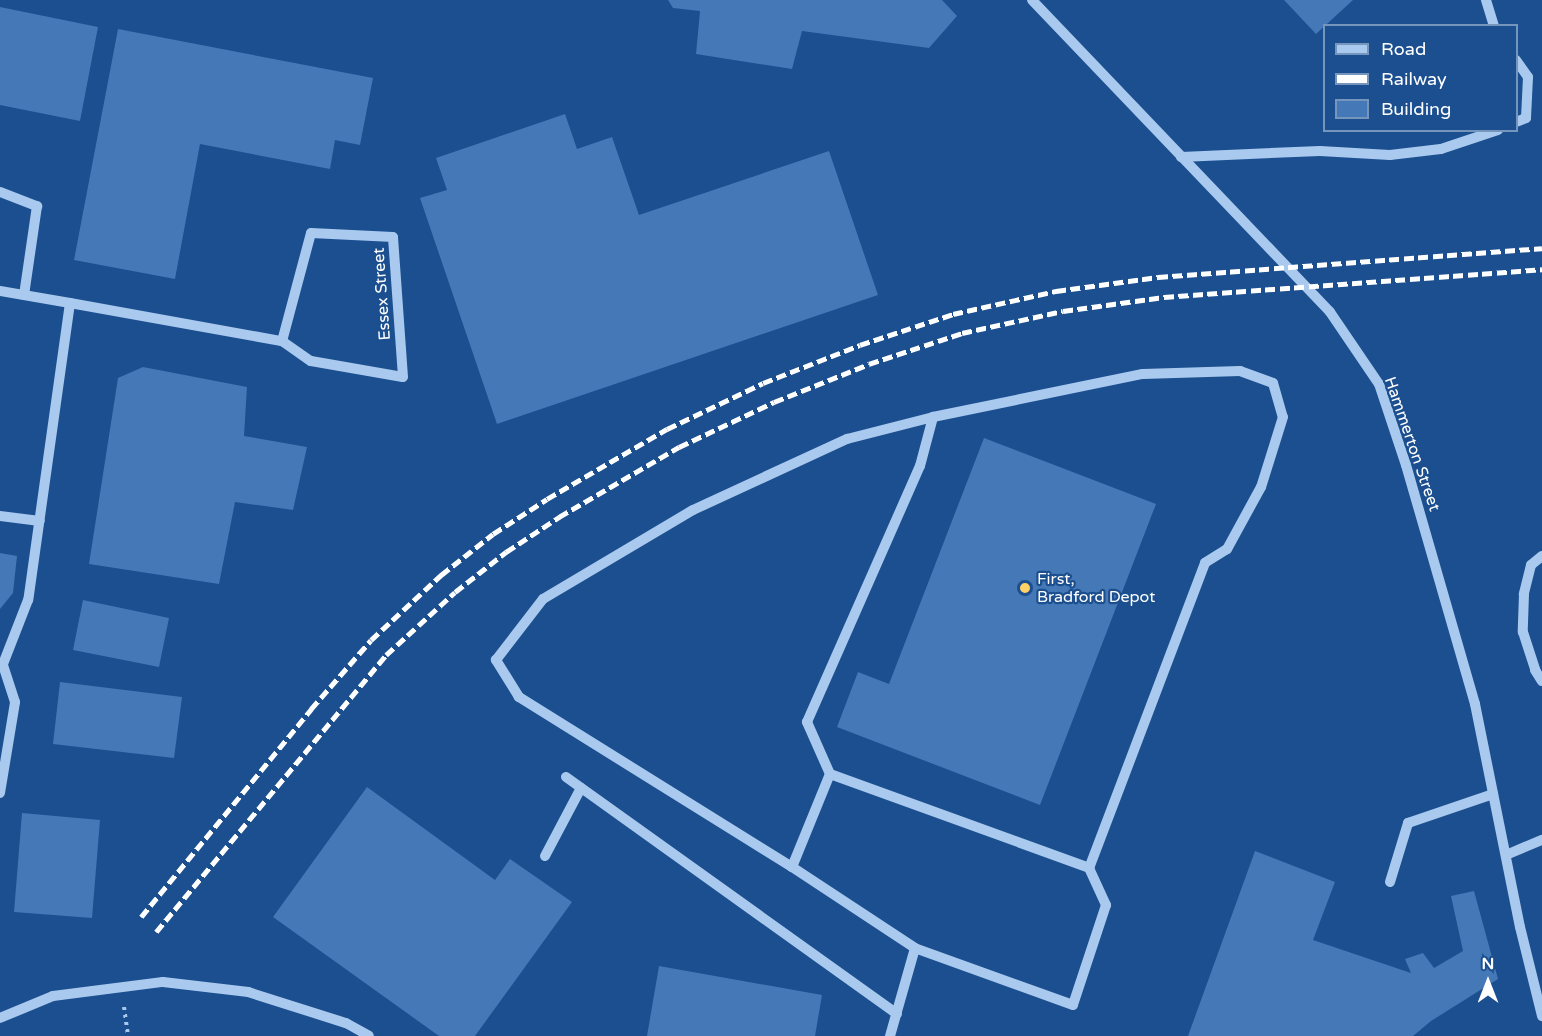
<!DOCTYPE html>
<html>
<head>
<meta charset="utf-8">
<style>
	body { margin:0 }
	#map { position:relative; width:1542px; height:1036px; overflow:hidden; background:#1b4f8f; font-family:"Varela Round",sans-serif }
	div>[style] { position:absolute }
	.building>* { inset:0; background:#4478b7 }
	.path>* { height:4px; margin-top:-2px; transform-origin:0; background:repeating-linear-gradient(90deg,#a9c9ee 0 3px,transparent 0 7.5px) }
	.minor>* { height:10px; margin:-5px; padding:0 5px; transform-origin:5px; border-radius:5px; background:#a9c9ee }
	.rail>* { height:4.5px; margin-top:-2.25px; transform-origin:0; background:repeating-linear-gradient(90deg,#fff 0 10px,transparent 0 14.5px) }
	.dots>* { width:16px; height:16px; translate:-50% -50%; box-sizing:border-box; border:3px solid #1b4f8f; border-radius:50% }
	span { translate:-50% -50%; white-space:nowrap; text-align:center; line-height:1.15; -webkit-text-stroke:4.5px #1b4f8f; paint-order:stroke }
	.street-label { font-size:16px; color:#fff }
	.poi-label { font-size:16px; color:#fff }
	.left { translate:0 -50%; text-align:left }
	.legend { position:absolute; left:1323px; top:24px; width:195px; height:108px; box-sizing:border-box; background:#1b4f8f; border:2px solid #7695bc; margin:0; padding:8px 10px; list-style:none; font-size:18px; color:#fff }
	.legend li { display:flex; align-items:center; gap:12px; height:30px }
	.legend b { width:30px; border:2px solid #7695bc }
	.north { position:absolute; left:1458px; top:952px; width:60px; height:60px; -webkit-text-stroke:4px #1b4f8f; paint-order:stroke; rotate:0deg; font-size:16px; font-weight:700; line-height:24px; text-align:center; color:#fff }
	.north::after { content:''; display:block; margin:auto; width:21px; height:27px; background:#fff; clip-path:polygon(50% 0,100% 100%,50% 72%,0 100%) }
</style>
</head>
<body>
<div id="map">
	<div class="building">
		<i style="clip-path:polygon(668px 0,942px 0,957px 16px,929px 48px,802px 31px,792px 69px,696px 54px,700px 11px,673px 8px)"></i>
		<i style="clip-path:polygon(1284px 0,1353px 0,1316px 34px)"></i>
		<i style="clip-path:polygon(0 7px,98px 27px,80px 121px,0 105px)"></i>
		<i style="clip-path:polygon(118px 29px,373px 78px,360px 145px,335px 140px,330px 169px,200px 144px,175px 279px,74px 260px)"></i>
		<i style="clip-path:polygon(565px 114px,577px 149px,612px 137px,639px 215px,829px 151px,878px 295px,497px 424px,420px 198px,447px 190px,436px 158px)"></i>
		<i style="clip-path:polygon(143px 367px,247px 387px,244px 436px,307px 447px,293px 510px,235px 502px,219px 584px,89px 564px,118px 378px)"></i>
		<i style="clip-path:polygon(984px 438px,1156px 504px,1040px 805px,837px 727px,858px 672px,889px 684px)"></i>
		<i style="clip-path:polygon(0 553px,17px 556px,13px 593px,0 609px)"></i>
		<i style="clip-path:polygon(83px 600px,169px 618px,159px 667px,73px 650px)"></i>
		<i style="clip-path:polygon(60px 682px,182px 697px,174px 758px,53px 744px)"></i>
		<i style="clip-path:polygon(367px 787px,495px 880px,510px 859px,572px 902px,475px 1036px,439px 1036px,273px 917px)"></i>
		<i style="clip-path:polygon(22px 813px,100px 820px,92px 918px,14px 912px)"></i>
		<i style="clip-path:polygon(1255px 851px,1335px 882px,1313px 940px,1411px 973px,1405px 959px,1423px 953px,1434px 968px,1463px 951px,1451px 896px,1474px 891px,1498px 979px,1431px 1021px,1413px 1036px,1188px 1036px)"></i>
		<i style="clip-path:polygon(659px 966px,822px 995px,815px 1036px,647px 1036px)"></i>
	</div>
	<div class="path">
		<i style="left:124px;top:1007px;width:29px;rotate:82deg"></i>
	</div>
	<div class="minor">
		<i style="left:1032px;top:0;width:431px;rotate:46.3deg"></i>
		<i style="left:1330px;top:312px;width:87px;rotate:55.8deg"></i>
		<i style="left:1379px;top:384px;width:85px;rotate:71.6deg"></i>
		<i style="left:1406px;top:465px;width:249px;rotate:73.9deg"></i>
		<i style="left:1475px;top:704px;width:227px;rotate:78.6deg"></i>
		<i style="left:1520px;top:927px;width:92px;rotate:76.1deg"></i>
		<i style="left:1486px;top:0;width:27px;rotate:73deg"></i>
		<i style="left:1516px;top:60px;width:21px;rotate:55deg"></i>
		<i style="left:1528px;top:77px;width:41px;rotate:92.8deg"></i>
		<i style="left:1526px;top:118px;width:11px;rotate:158deg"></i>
		<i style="left:1181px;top:157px;width:139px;rotate:-2.5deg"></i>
		<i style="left:1320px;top:151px;width:70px;rotate:3.3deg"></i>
		<i style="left:1390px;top:155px;width:51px;rotate:-6.7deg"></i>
		<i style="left:1441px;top:149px;width:60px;rotate:-18.4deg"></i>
		<i style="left:0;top:192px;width:40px;rotate:21deg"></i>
		<i style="left:37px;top:206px;width:90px;rotate:98.3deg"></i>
		<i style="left:0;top:291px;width:71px;rotate:9.7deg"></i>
		<i style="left:70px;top:303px;width:300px;rotate:98deg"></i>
		<i style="left:28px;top:600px;width:69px;rotate:111.3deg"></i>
		<i style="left:70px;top:303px;width:215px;rotate:10.2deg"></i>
		<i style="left:282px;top:341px;width:35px;rotate:35deg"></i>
		<i style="left:311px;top:361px;width:93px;rotate:9.9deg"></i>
		<i style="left:403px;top:377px;width:140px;rotate:-94.1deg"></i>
		<i style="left:393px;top:237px;width:82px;rotate:-177.2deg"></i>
		<i style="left:311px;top:233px;width:112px;rotate:105deg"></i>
		<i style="left:0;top:516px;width:40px;rotate:7.1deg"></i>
		<i style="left:1542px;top:556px;width:14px;rotate:141deg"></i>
		<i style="left:1531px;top:565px;width:30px;rotate:104deg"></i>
		<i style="left:1524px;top:594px;width:38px;rotate:92deg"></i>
		<i style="left:1523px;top:632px;width:40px;rotate:72deg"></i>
		<i style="left:1535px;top:670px;width:13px;rotate:58deg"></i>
		<i style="left:830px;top:774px;width:276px;rotate:19.9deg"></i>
		<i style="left:566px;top:777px;width:407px;rotate:35.6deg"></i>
		<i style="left:0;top:793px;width:92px;rotate:-80.6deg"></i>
		<i style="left:15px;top:702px;width:40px;rotate:-108deg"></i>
		<i style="left:1506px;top:855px;width:39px;rotate:-23deg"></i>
		<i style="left:545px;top:856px;width:77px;rotate:-62.1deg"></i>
		<i style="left:792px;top:867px;width:100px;rotate:-67.8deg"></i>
		<i style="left:830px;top:774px;width:57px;rotate:-113.9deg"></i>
		<i style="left:807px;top:722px;width:280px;rotate:-66.2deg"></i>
		<i style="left:920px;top:466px;width:51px;rotate:-75.1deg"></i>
		<i style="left:933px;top:417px;width:214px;rotate:-11.6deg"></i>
		<i style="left:1143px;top:374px;width:97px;rotate:-1.8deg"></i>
		<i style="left:1240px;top:371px;width:35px;rotate:20deg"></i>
		<i style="left:1273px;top:383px;width:35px;rotate:74deg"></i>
		<i style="left:1283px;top:417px;width:73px;rotate:107.4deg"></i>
		<i style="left:1261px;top:487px;width:71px;rotate:118.7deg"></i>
		<i style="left:1227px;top:549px;width:26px;rotate:148deg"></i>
		<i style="left:1205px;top:563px;width:326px;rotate:110.8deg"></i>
		<i style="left:1089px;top:868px;width:41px;rotate:65.3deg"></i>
		<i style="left:1106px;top:905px;width:105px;rotate:108.3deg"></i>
		<i style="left:1073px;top:1005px;width:168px;rotate:-160.2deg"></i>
		<i style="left:915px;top:948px;width:147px;rotate:-146.6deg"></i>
		<i style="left:792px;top:867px;width:322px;rotate:-148.1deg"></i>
		<i style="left:519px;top:697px;width:44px;rotate:-121.9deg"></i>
		<i style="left:496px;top:660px;width:77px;rotate:-52.4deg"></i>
		<i style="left:543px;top:599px;width:174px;rotate:-30.7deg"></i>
		<i style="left:693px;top:510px;width:170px;rotate:-24.8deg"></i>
		<i style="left:847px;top:439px;width:89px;rotate:-14.3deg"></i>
		<i style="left:1390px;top:882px;width:62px;rotate:-73deg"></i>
		<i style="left:1408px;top:823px;width:90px;rotate:-18.8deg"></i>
		<i style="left:0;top:1018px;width:57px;rotate:-22.5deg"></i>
		<i style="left:53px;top:996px;width:111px;rotate:-7.3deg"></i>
		<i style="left:163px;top:982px;width:86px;rotate:6.7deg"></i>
		<i style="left:248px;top:992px;width:103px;rotate:17.6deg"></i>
		<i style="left:346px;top:1023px;width:26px;rotate:29deg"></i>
		<i style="left:890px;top:1036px;width:91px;rotate:-74.1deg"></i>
	</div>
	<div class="rail">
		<i style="left:141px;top:917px;width:269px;rotate:-50.7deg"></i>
		<i style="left:311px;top:709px;width:91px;rotate:-49deg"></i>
		<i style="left:371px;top:640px;width:96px;rotate:-42.9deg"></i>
		<i style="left:441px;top:575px;width:66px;rotate:-38.3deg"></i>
		<i style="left:493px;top:534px;width:64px;rotate:-32.9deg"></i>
		<i style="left:547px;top:499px;width:139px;rotate:-30.3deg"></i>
		<i style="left:667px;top:429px;width:106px;rotate:-25.6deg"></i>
		<i style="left:763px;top:383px;width:104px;rotate:-21.4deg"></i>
		<i style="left:860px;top:345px;width:98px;rotate:-18.4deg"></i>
		<i style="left:953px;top:314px;width:106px;rotate:-12.6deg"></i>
		<i style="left:1056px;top:291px;width:103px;rotate:-7.8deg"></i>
		<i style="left:1158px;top:277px;width:385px;rotate:-4.3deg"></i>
		<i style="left:156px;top:932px;width:360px;rotate:-50.3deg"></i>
		<i style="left:386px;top:655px;width:93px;rotate:-42.4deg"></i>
		<i style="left:455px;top:592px;width:65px;rotate:-38.1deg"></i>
		<i style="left:506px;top:552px;width:64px;rotate:-33.4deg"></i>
		<i style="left:559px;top:517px;width:139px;rotate:-30.3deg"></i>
		<i style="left:679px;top:447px;width:105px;rotate:-25.3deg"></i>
		<i style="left:774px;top:402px;width:102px;rotate:-21.8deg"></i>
		<i style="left:869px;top:364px;width:98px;rotate:-18.4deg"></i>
		<i style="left:962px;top:333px;width:103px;rotate:-12.3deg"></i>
		<i style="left:1063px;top:311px;width:102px;rotate:-7.9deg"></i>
		<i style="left:1164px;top:297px;width:379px;rotate:-4.2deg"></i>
	</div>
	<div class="dots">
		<i style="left:1025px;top:588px;background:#ffd166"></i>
	</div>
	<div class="street-label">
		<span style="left:382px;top:294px;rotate:-94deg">Essex Street</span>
		<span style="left:1412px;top:444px;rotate:71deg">Hammerton Street</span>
	</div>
	<div class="poi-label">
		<span class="left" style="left:1037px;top:588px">First,<br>Bradford Depot</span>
	</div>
	<ul class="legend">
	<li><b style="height:8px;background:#a9c9ee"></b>Road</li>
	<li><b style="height:8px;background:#fff"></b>Railway</li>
	<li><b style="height:16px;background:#4478b7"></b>Building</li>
	</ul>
	<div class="north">N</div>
</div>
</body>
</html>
